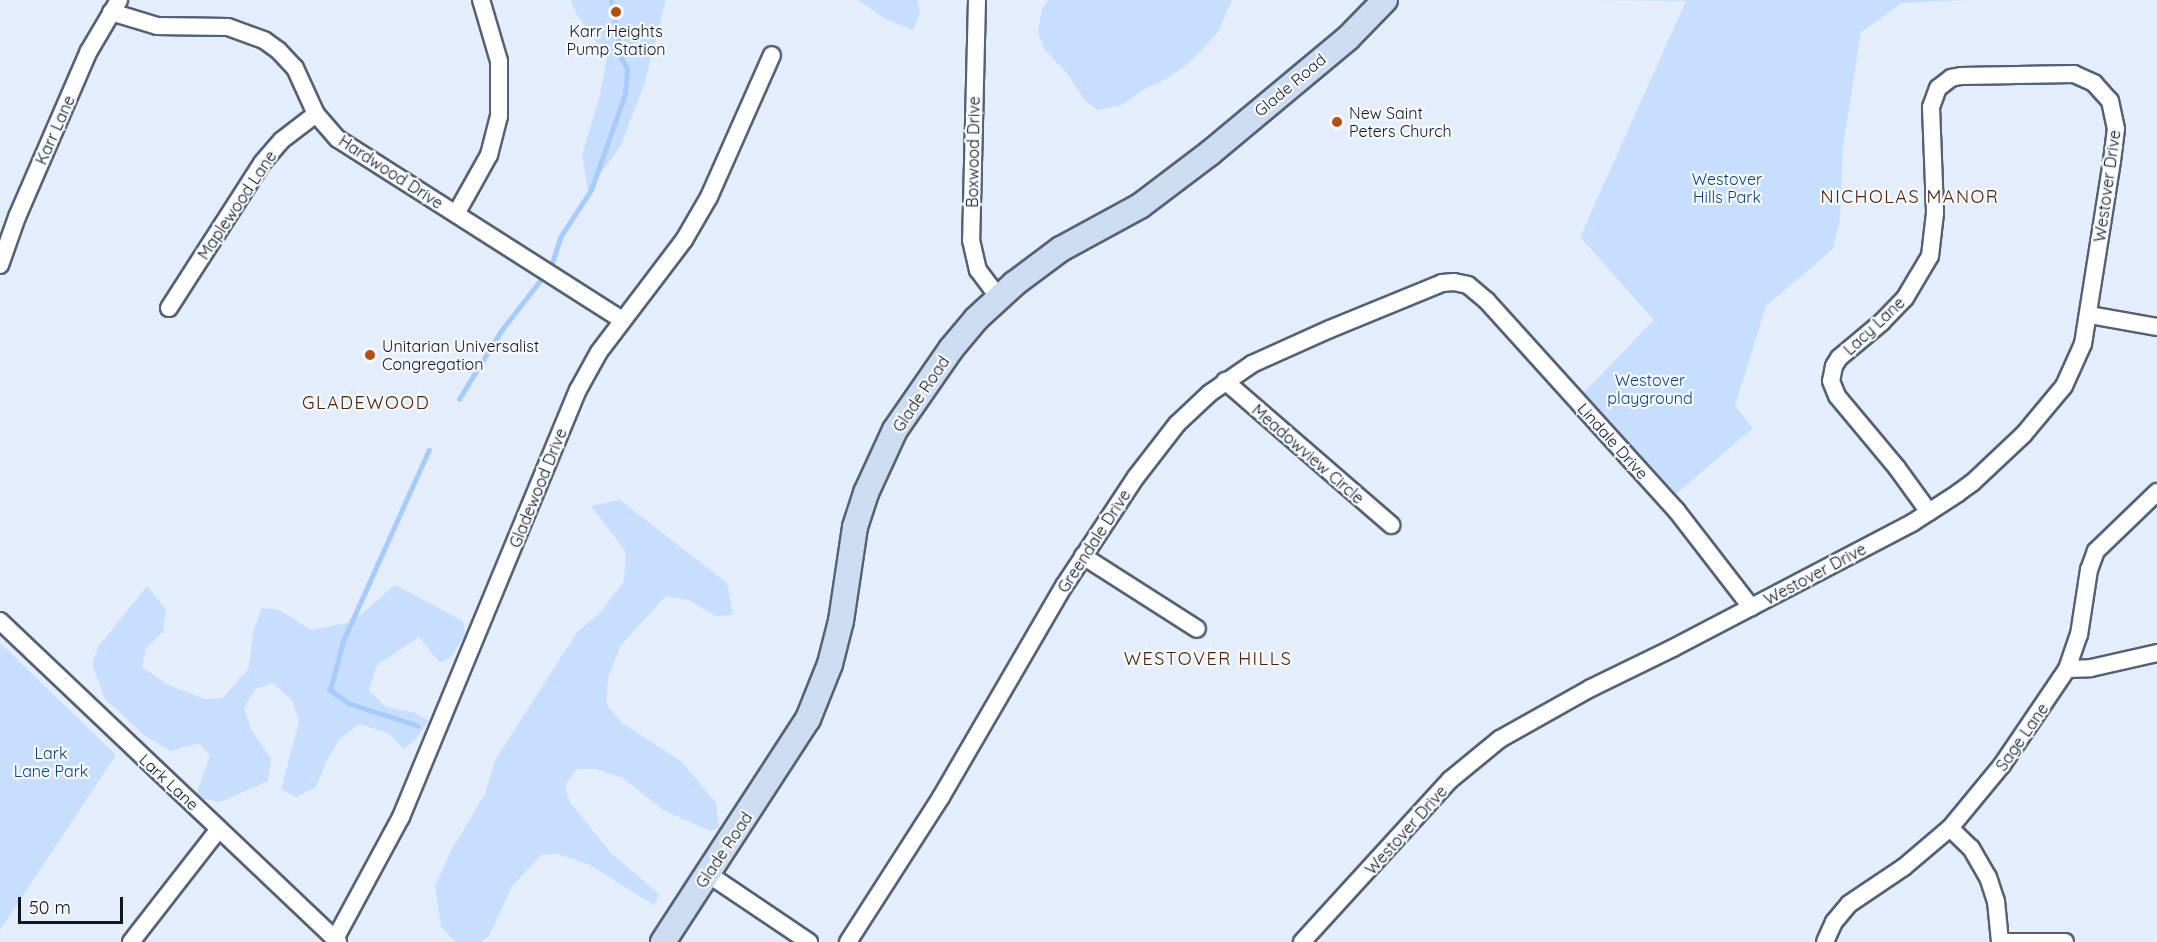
<!DOCTYPE html>
<html>
<head>
<meta charset="utf-8">
<style>
	body { margin:0 }
	#map { position:relative; width:2157px; height:942px; overflow:hidden; background:#e3edfb; font-family:Quicksand,sans-serif }
	div>[style] { position:absolute }
	.green>* { inset:0; background:#c7deff }
	.stream>* { height:4.5px; margin:-2.25px; padding:0 2.25px; transform-origin:2.25px; border-radius:2.25px; background:#a8cbfb }
	.roads { filter:drop-shadow(2px 0 #556276) drop-shadow(-2px 0 #556276) drop-shadow(0 2px #556276) drop-shadow(0 -2px #556276) }
	.street>* { height:16px; margin:-8px; padding:0 8px; transform-origin:8px; border-radius:8px; background:#fff }
	.secondary>* { height:24px; margin:-12px; padding:0 12px; transform-origin:12px; border-radius:12px; background:#cedcf1 }
	.dots>* { width:16px; height:16px; translate:-50% -50%; box-sizing:border-box; border:3px solid #f6fafe; border-radius:50% }
	span { translate:-50% -50%; white-space:nowrap; text-align:center; line-height:1.15; -webkit-text-stroke:4.5px #f6fafe; paint-order:stroke }
	.poi-label { font-size:16px; color:#12171f }
	.left { translate:0 -50%; text-align:left }
	.street-label { font-size:16px; color:#12171f }
	.park-label { font-size:16px; color:#094287 }
	.neighbourhood-label { font-size:18px; color:#4f2004; letter-spacing:1.5px }
	.scale { position:absolute; left:18px; top:897px; width:105px; height:27px; box-sizing:border-box; border:3px solid #12171f; border-top:0; padding-left:8px; font-size:18px; line-height:21px; white-space:nowrap; color:#12171f; -webkit-text-stroke:4px #f6fafe; paint-order:stroke }
</style>
</head>
<body>
<div id="map">
	<div class="green">
		<i style="clip-path:polygon(571px 0,666px 0,644px 85px,620px 147px,588px 191px,582px 155px,600px 95px,607px 57px,576px 13px)"></i>
		<i style="clip-path:polygon(858px 0,917px 0,920px 12px,913px 30px,884px 18px)"></i>
		<i style="clip-path:polygon(1048px 0,1232px 0,1217px 34px,1187px 65px,1164px 80px,1144px 89px,1122px 105px,1097px 110px,1085px 101px,1067px 73px,1045px 50px,1038px 32px,1042px 9px)"></i>
		<i style="clip-path:polygon(1592px 0,1967px 0,1902px 3px,1861px 32px,1843px 146px,1840px 219px,1833px 249px,1766px 306px,1735px 406px,1753px 428px,1676px 494px,1584px 392px,1654px 320px,1580px 237px,1686px 1px)"></i>
		<i style="clip-path:polygon(620px 500px,727px 583px,733px 615px,716px 616px,688px 600px,666px 596px,621px 645px,608px 677px,606px 704px,622px 723px,681px 761px,716px 803px,719px 828px,710px 831px,663px 810px,623px 778px,596px 769px,577px 769px,565px 785px,569px 801px,611px 853px,659px 894px,654px 905px,588px 864px,558px 854px,541px 855px,512px 886px,489px 936px,480px 942px,456px 942px,441px 927px,435px 886px,452px 849px,485px 794px,495px 760px,578px 631px,600px 613px,624px 581px,626px 552px,591px 506px)"></i>
		<i style="clip-path:polygon(395px 585px,463px 621px,465px 634px,451px 657px,440px 663px,419px 637px,377px 665px,369px 691px,386px 707px,416px 713px,428px 721px,417px 738px,404px 749px,388px 733px,360px 724px,340px 738px,326px 762px,316px 787px,296px 797px,281px 789px,299px 722px,292px 700px,273px 683px,255px 689px,244px 708px,251px 729px,271px 759px,268px 781px,220px 802px,195px 797px,210px 756px,199px 743px,170px 751px,144px 735px,105px 699px,92px 664px,98px 647px,147px 586px,166px 610px,163px 632px,146px 648px,142px 667px,166px 684px,204px 699px,223px 698px,249px 668px,253px 632px,262px 608px,279px 610px,311px 630px,352px 622px)"></i>
		<i style="clip-path:polygon(0 643px,116px 755px,0 930px)"></i>
	</div>
	<div class="stream">
		<i style="left:552px;top:263px;width:28px;rotate:-72deg"></i>
		<i style="left:561px;top:236px;width:55px;rotate:-56.9deg"></i>
		<i style="left:591px;top:190px;width:102px;rotate:-70.5deg"></i>
		<i style="left:625px;top:94px;width:25px;rotate:-85deg"></i>
		<i style="left:627px;top:69px;width:13px;rotate:-119deg"></i>
		<i style="left:621px;top:58px;width:59px;rotate:-99.8deg"></i>
		<i style="left:459px;top:399px;width:80px;rotate:-58.3deg"></i>
		<i style="left:501px;top:331px;width:62px;rotate:-52.2deg"></i>
		<i style="left:418px;top:726px;width:72px;rotate:-162.3deg"></i>
		<i style="left:349px;top:704px;width:24px;rotate:-144deg"></i>
		<i style="left:330px;top:690px;width:51px;rotate:-75.1deg"></i>
		<i style="left:343px;top:641px;width:209px;rotate:-65.8deg"></i>
	</div>
	<div class="roads">
		<div class="street">
			<i style="left:977px;top:0;width:240px;rotate:91.4deg"></i>
			<i style="left:971px;top:240px;width:31px;rotate:77deg"></i>
			<i style="left:978px;top:270px;width:34px;rotate:53deg"></i>
			<i style="left:111px;top:12px;width:48px;rotate:16.9deg"></i>
			<i style="left:157px;top:26px;width:71px;rotate:0.8deg"></i>
			<i style="left:228px;top:27px;width:38px;rotate:20deg"></i>
			<i style="left:264px;top:40px;width:17px;rotate:36deg"></i>
			<i style="left:278px;top:50px;width:25px;rotate:47deg"></i>
			<i style="left:295px;top:68px;width:51px;rotate:65.5deg"></i>
			<i style="left:316px;top:114px;width:33px;rotate:49deg"></i>
			<i style="left:338px;top:139px;width:337px;rotate:32.5deg"></i>
			<i style="left:456px;top:214px;width:68px;rotate:-60.8deg"></i>
			<i style="left:489px;top:155px;width:40px;rotate:-75.6deg"></i>
			<i style="left:499px;top:116px;width:55px;rotate:-90deg"></i>
			<i style="left:499px;top:61px;width:64px;rotate:-106.4deg"></i>
			<i style="left:0;top:265px;width:51px;rotate:-70.5deg"></i>
			<i style="left:17px;top:217px;width:181px;rotate:-66.6deg"></i>
			<i style="left:89px;top:51px;width:59px;rotate:-59.5deg"></i>
			<i style="left:169px;top:308px;width:172px;rotate:-57.3deg"></i>
			<i style="left:262px;top:163px;width:30px;rotate:-49deg"></i>
			<i style="left:282px;top:140px;width:43px;rotate:-37.4deg"></i>
			<i style="left:2090px;top:315px;width:68px;rotate:10.2deg"></i>
			<i style="left:1225px;top:381px;width:220px;rotate:40.9deg"></i>
			<i style="left:1083px;top:556px;width:135px;rotate:32.6deg"></i>
			<i style="left:0;top:621px;width:466px;rotate:43.5deg"></i>
			<i style="left:2067px;top:669px;width:24px;rotate:-2deg"></i>
			<i style="left:2091px;top:668px;width:68px;rotate:-12.8deg"></i>
			<i style="left:1950px;top:828px;width:29px;rotate:44deg"></i>
			<i style="left:1971px;top:848px;width:34px;rotate:60deg"></i>
			<i style="left:1988px;top:877px;width:25px;rotate:72deg"></i>
			<i style="left:1996px;top:901px;width:41px;rotate:84.4deg"></i>
			<i style="left:708px;top:874px;width:122px;rotate:34deg"></i>
			<i style="left:335px;top:939px;width:139px;rotate:-61.6deg"></i>
			<i style="left:401px;top:817px;width:462px;rotate:-67.5deg"></i>
			<i style="left:578px;top:390px;width:43px;rotate:-61.1deg"></i>
			<i style="left:599px;top:352px;width:141px;rotate:-52.8deg"></i>
			<i style="left:684px;top:240px;width:50px;rotate:-59.8deg"></i>
			<i style="left:709px;top:197px;width:155px;rotate:-66.1deg"></i>
			<i style="left:131px;top:942px;width:143px;rotate:-52.1deg"></i>
			<i style="left:848px;top:942px;width:172px;rotate:-57.3deg"></i>
			<i style="left:941px;top:797px;width:244px;rotate:-59.8deg"></i>
			<i style="left:1064px;top:586px;width:131px;rotate:-56.6deg"></i>
			<i style="left:1136px;top:477px;width:67px;rotate:-52.3deg"></i>
			<i style="left:1177px;top:424px;width:45px;rotate:-43.2deg"></i>
			<i style="left:1210px;top:393px;width:51px;rotate:-34.6deg"></i>
			<i style="left:1252px;top:364px;width:85px;rotate:-24.2deg"></i>
			<i style="left:1330px;top:329px;width:121px;rotate:-22.3deg"></i>
			<i style="left:1442px;top:283px;width:12px;rotate:-5deg"></i>
			<i style="left:1454px;top:282px;width:14px;rotate:12deg"></i>
			<i style="left:1468px;top:285px;width:25px;rotate:40deg"></i>
			<i style="left:1487px;top:301px;width:282px;rotate:47.9deg"></i>
			<i style="left:1676px;top:510px;width:123px;rotate:52.3deg"></i>
			<i style="left:1302px;top:942px;width:219px;rotate:-47.6deg"></i>
			<i style="left:1450px;top:780px;width:65px;rotate:-39.4deg"></i>
			<i style="left:1500px;top:739px;width:104px;rotate:-29.3deg"></i>
			<i style="left:1591px;top:688px;width:91px;rotate:-26deg"></i>
			<i style="left:1673px;top:648px;width:270px;rotate:-27.6deg"></i>
			<i style="left:1912px;top:523px;width:20px;rotate:-33deg"></i>
			<i style="left:1929px;top:512px;width:35px;rotate:-33deg"></i>
			<i style="left:1958px;top:493px;width:17px;rotate:-36deg"></i>
			<i style="left:1972px;top:483px;width:71px;rotate:-43.3deg"></i>
			<i style="left:2024px;top:434px;width:62px;rotate:-50.2deg"></i>
			<i style="left:2064px;top:386px;width:46px;rotate:-65.7deg"></i>
			<i style="left:2083px;top:344px;width:185px;rotate:-81deg"></i>
			<i style="left:2112px;top:161px;width:32px;rotate:-83deg"></i>
			<i style="left:2116px;top:129px;width:29px;rotate:-102deg"></i>
			<i style="left:2110px;top:101px;width:24px;rotate:-132deg"></i>
			<i style="left:2094px;top:83px;width:22px;rotate:-156deg"></i>
			<i style="left:2074px;top:74px;width:113px;rotate:179deg"></i>
			<i style="left:1961px;top:76px;width:10px;rotate:169deg"></i>
			<i style="left:1951px;top:78px;width:16px;rotate:142deg"></i>
			<i style="left:1938px;top:88px;width:20px;rotate:110deg"></i>
			<i style="left:1931px;top:107px;width:106px;rotate:87.8deg"></i>
			<i style="left:1935px;top:213px;width:43px;rotate:96.6deg"></i>
			<i style="left:1930px;top:256px;width:49px;rotate:120.8deg"></i>
			<i style="left:1905px;top:298px;width:33px;rotate:134deg"></i>
			<i style="left:1882px;top:322px;width:56px;rotate:140.1deg"></i>
			<i style="left:1839px;top:358px;width:9px;rotate:122deg"></i>
			<i style="left:1834px;top:366px;width:15px;rotate:101deg"></i>
			<i style="left:1831px;top:381px;width:16px;rotate:68deg"></i>
			<i style="left:1837px;top:396px;width:94px;rotate:50.2deg"></i>
			<i style="left:1897px;top:468px;width:54px;rotate:54deg"></i>
			<i style="left:1825px;top:942px;width:22px;rotate:-66deg"></i>
			<i style="left:1834px;top:922px;width:23px;rotate:-50deg"></i>
			<i style="left:1849px;top:904px;width:66px;rotate:-33.9deg"></i>
			<i style="left:1904px;top:867px;width:60px;rotate:-40.3deg"></i>
			<i style="left:1950px;top:828px;width:82px;rotate:-50.5deg"></i>
			<i style="left:2002px;top:765px;width:116px;rotate:-55.9deg"></i>
			<i style="left:2067px;top:669px;width:36px;rotate:-71deg"></i>
			<i style="left:2079px;top:635px;width:66px;rotate:-81.3deg"></i>
			<i style="left:2089px;top:570px;width:20px;rotate:-70deg"></i>
			<i style="left:2096px;top:551px;width:85px;rotate:-44deg"></i>
			<i style="left:2001px;top:942px;width:64px"></i>
		</div>
		<div class="secondary">
			<i style="left:663px;top:942px;width:266px;rotate:-57deg"></i>
			<i style="left:808px;top:719px;width:59px;rotate:-68.2deg"></i>
			<i style="left:830px;top:664px;width:44px;rotate:-75.7deg"></i>
			<i style="left:841px;top:621px;width:95px;rotate:-81.5deg"></i>
			<i style="left:855px;top:527px;width:36px;rotate:-72deg"></i>
			<i style="left:866px;top:493px;width:69px;rotate:-65.3deg"></i>
			<i style="left:895px;top:430px;width:98px;rotate:-55.3deg"></i>
			<i style="left:951px;top:349px;width:39px;rotate:-50deg"></i>
			<i style="left:976px;top:319px;width:52px;rotate:-42.6deg"></i>
			<i style="left:1014px;top:284px;width:59px;rotate:-36.7deg"></i>
			<i style="left:1061px;top:249px;width:90px;rotate:-28.6deg"></i>
			<i style="left:1140px;top:206px;width:88px;rotate:-37.1deg"></i>
			<i style="left:1210px;top:153px;width:180px;rotate:-39.8deg"></i>
			<i style="left:1348px;top:38px;width:53px;rotate:-45.8deg"></i>
		</div>
	</div>
	<div class="dots">
		<i style="left:616px;top:12px;background:#b25113"></i>
		<i style="left:1337px;top:122px;background:#b25113"></i>
		<i style="left:370px;top:355px;background:#b25113"></i>
	</div>
	<div class="poi-label">
		<span style="left:616px;top:40px">Karr Heights<br>Pump Station</span>
		<span class="left" style="left:1349px;top:122px">New Saint<br>Peters Church</span>
		<span class="left" style="left:382px;top:355px">Unitarian Universalist<br>Congregation</span>
	</div>
	<div class="street-label">
		<span style="left:1290px;top:85px;rotate:-40deg">Glade Road</span>
		<span style="left:55px;top:130px;rotate:-66deg">Karr Lane</span>
		<span style="left:973px;top:152px;rotate:-89deg">Boxwood Drive</span>
		<span style="left:391px;top:172px;rotate:33deg">Hardwood Drive</span>
		<span style="left:2107px;top:186px;rotate:-82deg">Westover Drive</span>
		<span style="left:237px;top:205px;rotate:-56deg">Maplewood Lane</span>
		<span style="left:1874px;top:326px;rotate:-43deg">Lacy Lane</span>
		<span style="left:921px;top:394px;rotate:-56deg">Glade Road</span>
		<span style="left:1613px;top:441px;rotate:48deg">Lindale Drive</span>
		<span style="left:1308px;top:454px;rotate:41deg">Meadowview Circle</span>
		<span style="left:538px;top:488px;rotate:-68deg">Gladewood Drive</span>
		<span style="left:1094px;top:541px;rotate:-57deg">Greendale Drive</span>
		<span style="left:1815px;top:574px;rotate:-28deg">Westover Drive</span>
		<span style="left:2022px;top:737px;rotate:-55deg">Sage Lane</span>
		<span style="left:169px;top:782px;rotate:43deg">Lark Lane</span>
		<span style="left:1406px;top:830px;rotate:-48deg">Westover Drive</span>
		<span style="left:724px;top:850px;rotate:-56deg">Glade Road</span>
	</div>
	<div class="park-label">
		<span style="left:1727px;top:188px">Westover<br>Hills Park</span>
		<span style="left:1650px;top:389px">Westover<br>playground</span>
		<span style="left:51px;top:762px">Lark<br>Lane Park</span>
	</div>
	<div class="neighbourhood-label">
		<span style="left:1910px;top:197px">NICHOLAS MANOR</span>
		<span style="left:366px;top:403px">GLADEWOOD</span>
		<span style="left:1208px;top:659px">WESTOVER HILLS</span>
	</div>
	<div class="scale">50 m</div>
</div>
</body>
</html>
